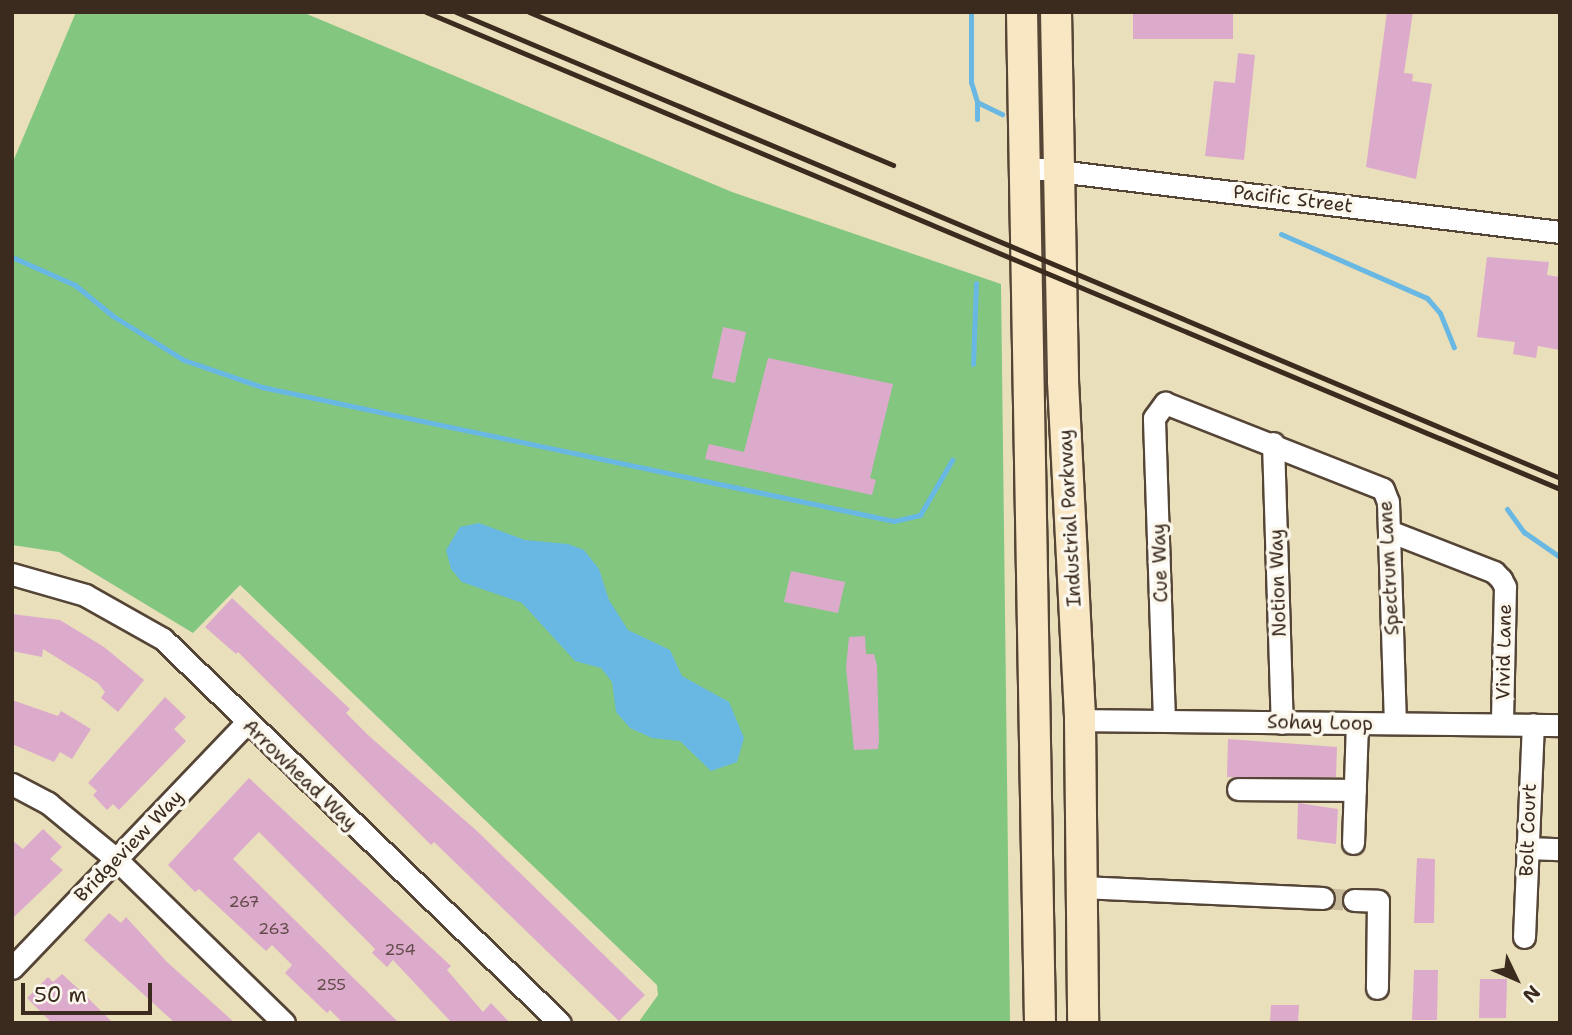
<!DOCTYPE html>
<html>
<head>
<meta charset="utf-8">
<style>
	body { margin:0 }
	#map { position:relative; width:1572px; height:1035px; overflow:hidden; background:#eadfbb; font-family:"Shantell Sans",sans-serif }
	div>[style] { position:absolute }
	.green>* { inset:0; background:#82c680 }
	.water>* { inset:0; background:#69b8e3 }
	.stream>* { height:5px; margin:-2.5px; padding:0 2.5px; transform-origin:2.5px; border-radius:2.5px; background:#69b8e3 }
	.building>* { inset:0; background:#dcabcc }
	.street-tunnel>* { height:21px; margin-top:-10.5px; transform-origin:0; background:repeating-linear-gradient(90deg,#c7bb9c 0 21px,transparent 0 31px) }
	.roads { filter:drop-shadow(2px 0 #554536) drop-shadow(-2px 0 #554536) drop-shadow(0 2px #554536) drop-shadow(0 -2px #554536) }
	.street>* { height:21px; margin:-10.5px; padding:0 10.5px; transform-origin:10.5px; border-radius:10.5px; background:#fff }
	.secondary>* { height:30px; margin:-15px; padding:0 15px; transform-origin:15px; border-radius:15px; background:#f9e7c3 }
	.rail>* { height:5px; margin:-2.5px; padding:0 2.5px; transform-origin:2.5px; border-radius:2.5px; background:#3b2a1e }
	span { translate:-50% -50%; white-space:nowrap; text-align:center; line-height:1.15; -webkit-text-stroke:7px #fbf7ec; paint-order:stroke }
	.number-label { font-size:16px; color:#634a4a }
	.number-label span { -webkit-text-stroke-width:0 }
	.street-label { font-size:19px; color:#3b2a1e }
	.frame { position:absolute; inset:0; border:14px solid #3b2a1e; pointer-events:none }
	.north { position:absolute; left:1481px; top:944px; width:70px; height:70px; -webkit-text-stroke:5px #fbf7ec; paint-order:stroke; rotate:134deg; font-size:19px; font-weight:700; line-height:28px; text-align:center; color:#3b2a1e }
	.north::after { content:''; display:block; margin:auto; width:24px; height:32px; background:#3b2a1e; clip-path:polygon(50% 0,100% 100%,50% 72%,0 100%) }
	.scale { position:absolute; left:21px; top:983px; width:131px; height:32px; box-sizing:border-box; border:4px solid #3b2a1e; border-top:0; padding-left:9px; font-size:21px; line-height:24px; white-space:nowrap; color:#3b2a1e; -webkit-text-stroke:5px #fbf7ec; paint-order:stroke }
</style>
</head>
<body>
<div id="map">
	<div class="green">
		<i style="clip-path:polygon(76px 12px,302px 12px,732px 192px,1001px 284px,1010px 1023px,638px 1023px,658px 995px,657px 985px,240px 585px,193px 633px,59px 552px,12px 545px,12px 164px)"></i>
	</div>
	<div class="water">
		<i style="clip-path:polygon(479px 523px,525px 540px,568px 544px,584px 550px,599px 569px,609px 600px,628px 630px,670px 650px,682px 676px,729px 702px,744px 738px,737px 762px,711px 771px,680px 741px,652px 738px,630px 728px,616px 712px,612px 682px,601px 668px,575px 661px,522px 603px,462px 582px,451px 569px,446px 550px,460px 527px)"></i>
	</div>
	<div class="stream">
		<i style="left:971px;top:12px;width:70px;rotate:90deg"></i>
		<i style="left:971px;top:82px;width:21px;rotate:73deg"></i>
		<i style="left:977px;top:102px;width:28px;rotate:26deg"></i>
		<i style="left:977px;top:102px;width:17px;rotate:90deg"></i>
		<i style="left:1281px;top:234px;width:159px;rotate:23.7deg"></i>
		<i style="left:1427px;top:298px;width:20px;rotate:49deg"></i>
		<i style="left:1440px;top:313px;width:37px;rotate:68deg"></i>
		<i style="left:12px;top:257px;width:69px;rotate:24deg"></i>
		<i style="left:75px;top:285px;width:49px;rotate:39.2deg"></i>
		<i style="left:113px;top:316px;width:84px;rotate:31.8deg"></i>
		<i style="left:184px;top:360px;width:83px;rotate:19.1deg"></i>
		<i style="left:262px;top:387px;width:646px;rotate:11.97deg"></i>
		<i style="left:894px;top:521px;width:27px;rotate:-13deg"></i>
		<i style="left:920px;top:515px;width:64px;rotate:-59.8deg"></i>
		<i style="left:973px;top:364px;width:81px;rotate:-87.9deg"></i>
		<i style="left:1507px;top:509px;width:29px;rotate:54deg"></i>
		<i style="left:1524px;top:532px;width:44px;rotate:34.8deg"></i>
	</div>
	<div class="building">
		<i style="clip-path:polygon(1133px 12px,1233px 12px,1233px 39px,1133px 39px)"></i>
		<i style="clip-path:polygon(1387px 12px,1413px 12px,1404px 73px,1413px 74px,1412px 81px,1432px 84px,1416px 179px,1366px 167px)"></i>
		<i style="clip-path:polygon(1238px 53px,1255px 55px,1244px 160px,1205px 156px,1214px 81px,1235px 83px)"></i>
		<i style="clip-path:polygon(1487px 257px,1549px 262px,1547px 275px,1560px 277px,1560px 350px,1538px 346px,1536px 358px,1513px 354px,1515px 342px,1477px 337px)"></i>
		<i style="clip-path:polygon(723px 327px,746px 332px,735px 383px,712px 378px)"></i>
		<i style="clip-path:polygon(768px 358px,893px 384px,870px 478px,876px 480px,872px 495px,705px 459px,709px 444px,744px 452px)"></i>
		<i style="clip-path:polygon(791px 571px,845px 582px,838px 613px,784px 602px)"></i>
		<i style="clip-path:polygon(232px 598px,350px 709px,346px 713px,368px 735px,477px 831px,645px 995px,619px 1021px,434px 842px,431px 845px,238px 652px,236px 654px,205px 627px)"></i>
		<i style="clip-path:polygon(12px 614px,60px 620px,104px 647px,144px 680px,118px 712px,101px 698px,105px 692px,98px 683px,43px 649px,42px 657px,12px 651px)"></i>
		<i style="clip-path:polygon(865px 636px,866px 654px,874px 654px,877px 666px,879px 740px,878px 749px,854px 750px,846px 667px,849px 637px)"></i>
		<i style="clip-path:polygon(165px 697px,186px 717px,174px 729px,186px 741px,119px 810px,113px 804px,107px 810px,93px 795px,97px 791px,88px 783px)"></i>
		<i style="clip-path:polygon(12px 700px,58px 716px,61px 711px,91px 729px,72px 759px,60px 752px,54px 762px,12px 744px)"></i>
		<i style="clip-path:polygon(1228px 739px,1337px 747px,1336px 777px,1227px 777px)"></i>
		<i style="clip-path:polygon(249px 778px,451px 966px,447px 970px,483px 1012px,491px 1003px,510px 1023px,452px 1023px,393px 960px,387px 967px,372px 953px,375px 949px,259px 832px,233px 859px,399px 1023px,343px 1023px,330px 1010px,327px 1013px,285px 973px,292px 965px,272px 945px,266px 951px,199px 889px,195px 892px,168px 865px)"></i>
		<i style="clip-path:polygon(1298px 803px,1338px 809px,1336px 844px,1297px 839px)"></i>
		<i style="clip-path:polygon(43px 829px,62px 847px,50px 859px,63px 870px,12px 919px,12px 840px,23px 849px)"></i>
		<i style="clip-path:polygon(1417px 858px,1435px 859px,1434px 923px,1414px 923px)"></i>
		<i style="clip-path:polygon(109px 913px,121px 923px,126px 917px,167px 962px,235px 1023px,175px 1023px,84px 940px)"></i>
		<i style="clip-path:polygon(1414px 970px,1438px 970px,1437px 1020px,1412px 1020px)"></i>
		<i style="clip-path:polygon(62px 974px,86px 996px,113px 1023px,52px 1023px,27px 998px,48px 977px,53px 982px)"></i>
		<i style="clip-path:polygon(1480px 979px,1507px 979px,1506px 1018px,1479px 1018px)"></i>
		<i style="clip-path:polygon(1271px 1005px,1299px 1005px,1298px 1023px,1270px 1023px)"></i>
	</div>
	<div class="street-tunnel">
		<i style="left:1323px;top:898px;width:31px;rotate:4deg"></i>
	</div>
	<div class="roads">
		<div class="street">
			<i style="left:1025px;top:167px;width:539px;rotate:6.93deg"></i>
			<i style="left:1273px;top:443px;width:280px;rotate:88.2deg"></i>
			<i style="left:1389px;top:531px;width:113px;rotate:21.3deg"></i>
			<i style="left:1494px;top:572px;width:10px;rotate:45deg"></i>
			<i style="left:1501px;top:579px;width:9px;rotate:63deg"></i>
			<i style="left:1505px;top:587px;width:134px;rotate:91.3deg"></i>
			<i style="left:12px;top:574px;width:76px;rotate:16deg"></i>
			<i style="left:85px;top:595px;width:90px;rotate:29.4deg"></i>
			<i style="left:163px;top:639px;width:552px;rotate:44.05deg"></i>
			<i style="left:1080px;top:720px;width:480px;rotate:0.6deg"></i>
			<i style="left:1164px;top:721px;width:303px;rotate:-91.9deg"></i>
			<i style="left:1154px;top:418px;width:19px;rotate:-54deg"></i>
			<i style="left:1165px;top:403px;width:234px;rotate:21.5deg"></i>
			<i style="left:1383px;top:489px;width:14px;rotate:69deg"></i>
			<i style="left:1388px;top:502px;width:221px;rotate:88.2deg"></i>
			<i style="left:12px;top:784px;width:41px;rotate:27.8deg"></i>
			<i style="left:48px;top:803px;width:88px;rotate:39.5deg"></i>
			<i style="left:116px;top:859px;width:235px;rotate:44.3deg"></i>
			<i style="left:1238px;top:789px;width:117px;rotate:0.5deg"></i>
			<i style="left:1353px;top:843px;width:119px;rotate:-88.1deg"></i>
			<i style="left:1527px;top:848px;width:33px;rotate:2deg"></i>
			<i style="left:1081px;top:887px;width:242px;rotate:2.6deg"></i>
			<i style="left:1354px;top:900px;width:24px;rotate:2deg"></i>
			<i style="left:1378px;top:901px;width:87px;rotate:90.7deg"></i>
			<i style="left:1524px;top:937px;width:213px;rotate:-87.6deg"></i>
			<i style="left:12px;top:968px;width:339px;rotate:-46.3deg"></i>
		</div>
		<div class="secondary">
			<i style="left:1022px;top:12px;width:1011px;rotate:88.98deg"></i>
			<i style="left:1056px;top:12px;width:369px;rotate:88.9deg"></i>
			<i style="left:1063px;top:381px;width:339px;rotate:87.1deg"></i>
			<i style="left:1080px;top:720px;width:303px;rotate:89.4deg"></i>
		</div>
	</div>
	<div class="rail">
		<i style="left:426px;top:12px;width:1230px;rotate:22.81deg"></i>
		<i style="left:456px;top:12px;width:1198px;rotate:22.88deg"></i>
		<i style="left:529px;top:12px;width:395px;rotate:22.8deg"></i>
	</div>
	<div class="number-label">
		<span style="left:244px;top:902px">267</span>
		<span style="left:274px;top:929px">263</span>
		<span style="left:400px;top:950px">254</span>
		<span style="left:331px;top:985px">255</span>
	</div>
	<div class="street-label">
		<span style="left:1293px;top:199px;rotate:7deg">Pacific Street</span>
		<span style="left:1070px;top:518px;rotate:-93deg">Industrial Parkway</span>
		<span style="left:1160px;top:563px;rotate:-92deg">Cue Way</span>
		<span style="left:1389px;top:568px;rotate:-93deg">Spectrum Lane</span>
		<span style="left:1278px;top:583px;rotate:-92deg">Notion Way</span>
		<span style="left:1504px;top:652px;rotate:-89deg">Vivid Lane</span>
		<span style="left:1320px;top:723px;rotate:1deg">Sohay Loop</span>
		<span style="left:300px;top:775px;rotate:44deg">Arrowhead Way</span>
		<span style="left:1528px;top:830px;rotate:-88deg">Bolt Court</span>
		<span style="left:129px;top:846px;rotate:-46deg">Bridgeview Way</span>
	</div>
	<div class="frame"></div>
	<div class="north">N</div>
	<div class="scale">50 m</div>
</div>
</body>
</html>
